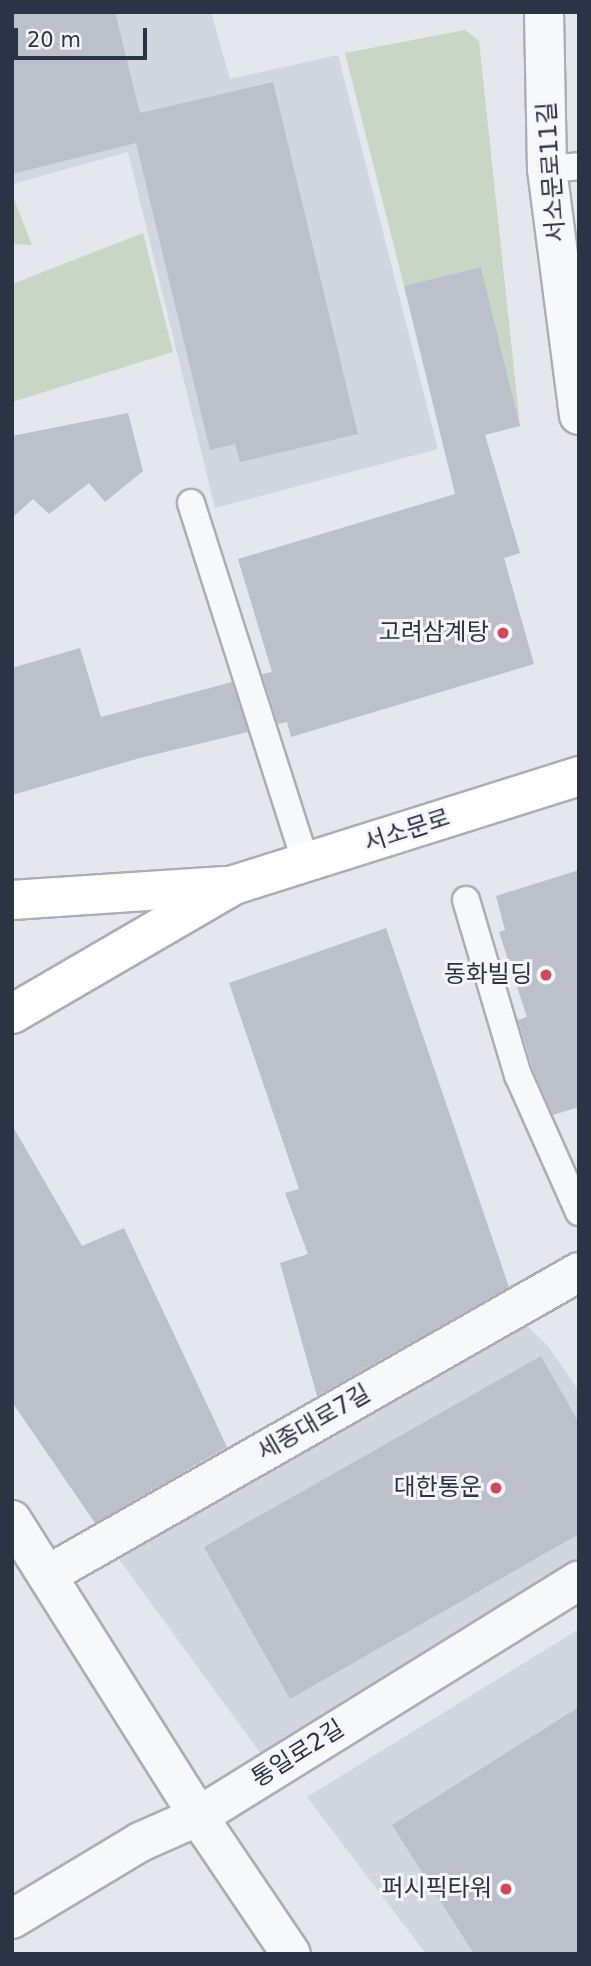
<!DOCTYPE html>
<html>
<head>
<meta charset="utf-8">
<style>
	body { margin:0 }
	#map { position:relative; width:591px; height:1966px; overflow:hidden; background:#e4e7ec; font-family:"DejaVu Sans","Noto Sans KR",sans-serif }
	div>[style] { position:absolute }
	.built>* { inset:0; background:#d2d6de }
	.green>* { inset:0; background:#c9d6c5 }
	.building>* { inset:0; background:#bbc0ca }
	.roads { filter:drop-shadow(2px 0 #a9aeb7) drop-shadow(-2px 0 #a9aeb7) drop-shadow(0 2px #a9aeb7) drop-shadow(0 -2px #a9aeb7) }
	.service>* { height:26px; margin:-13px; padding:0 13px; transform-origin:13px; border-radius:13px; background:#f7f8fa }
	.minor>* { height:38px; margin:-19px; padding:0 19px; transform-origin:19px; border-radius:19px; background:#f7f8fa }
	.tertiary>* { height:38px; margin:-19px; padding:0 19px; transform-origin:19px; border-radius:19px; background:#f7f8fa }
	.primary>* { height:38px; margin:-19px; padding:0 19px; transform-origin:19px; border-radius:19px; background:#fff }
	.dots>* { width:19px; height:19px; translate:-50% -50%; box-sizing:border-box; border:4px solid #f4f6f9; border-radius:50% }
	span { translate:-50% -50%; white-space:nowrap; text-align:center; line-height:1.15; -webkit-text-stroke:6px #f4f6f9; paint-order:stroke }
	.street-label { font-size:24px; color:#2b3445 }
	.poi-label { font-size:24px; color:#2b3445 }
	.right { translate:-100% -50%; text-align:right }
	.frame { position:absolute; inset:0; border:14px solid #2b3445; pointer-events:none }
	.scale { position:absolute; left:14px; top:28px; width:133px; height:32px; box-sizing:border-box; border:4px solid #2b3445; border-top:0; padding-left:9px; font-size:21px; line-height:24px; white-space:nowrap; color:#2b3445; -webkit-text-stroke:5px #f4f6f9; paint-order:stroke }
</style>
</head>
<body>
<div id="map">
	<div class="built">
		<i style="clip-path:polygon(12px 12px,211px 12px,230px 79px,338px 55px,438px 449px,215px 508px,128px 152px,12px 184px)"></i>
		<i style="clip-path:polygon(526px 1325px,547px 1345px,579px 1391px,579px 1568px,269px 1765px,113px 1551px)"></i>
		<i style="clip-path:polygon(579px 1629px,579px 1954px,426px 1954px,307px 1797px)"></i>
	</div>
	<div class="green">
		<i style="clip-path:polygon(465px 30px,479px 41px,520px 426px,481px 267px,404px 286px,345px 53px)"></i>
		<i style="clip-path:polygon(12px 194px,32px 245px,12px 244px)"></i>
		<i style="clip-path:polygon(143px 233px,173px 352px,12px 402px,12px 284px)"></i>
	</div>
	<div class="building">
		<i style="clip-path:polygon(12px 12px,115px 12px,140px 113px,273px 82px,358px 434px,240px 462px,235px 444px,210px 450px,136px 143px,12px 174px)"></i>
		<i style="clip-path:polygon(481px 267px,520px 426px,485px 435px,520px 553px,504px 558px,534px 664px,291px 737px,287px 722px,278px 724px,262px 674px,272px 672px,238px 559px,455px 494px,404px 286px)"></i>
		<i style="clip-path:polygon(128px 413px,143px 471px,105px 502px,89px 483px,49px 514px,33px 499px,12px 518px,12px 436px)"></i>
		<i style="clip-path:polygon(80px 648px,101px 717px,232px 682px,248px 732px,140px 758px,12px 795px,12px 668px)"></i>
		<i style="clip-path:polygon(579px 870px,579px 1107px,553px 1115px,533px 1070px,518px 1020px,527px 1017px,499px 932px,505px 930px,496px 896px)"></i>
		<i style="clip-path:polygon(386px 928px,509px 1287px,317px 1396px,280px 1263px,308px 1254px,285px 1193px,299px 1189px,229px 983px)"></i>
		<i style="clip-path:polygon(12px 1125px,82px 1246px,124px 1228px,227px 1447px,95px 1523px,12px 1402px)"></i>
		<i style="clip-path:polygon(541px 1356px,579px 1423px,579px 1534px,290px 1699px,204px 1547px)"></i>
		<i style="clip-path:polygon(579px 1707px,579px 1954px,474px 1954px,392px 1825px)"></i>
	</div>
	<div class="roads">
		<div class="service">
			<i style="left:547px;top:169px;width:32px;rotate:-5deg"></i>
			<i style="left:191px;top:503px;width:378px;rotate:72.3deg"></i>
			<i style="left:466px;top:900px;width:183px;rotate:73.5deg"></i>
			<i style="left:518px;top:1075px;width:150px;rotate:66deg"></i>
		</div>
		<div class="minor">
			<i style="left:544px;top:12px;width:157px;rotate:88.9deg"></i>
			<i style="left:547px;top:169px;width:248px;rotate:82.6deg"></i>
			<i style="left:49px;top:1574px;width:610px;rotate:-29.67deg"></i>
			<i style="left:199px;top:1816px;width:447px;rotate:-31.8deg"></i>
		</div>
		<div class="tertiary">
			<i style="left:12px;top:1520px;width:368px;rotate:57.8deg"></i>
			<i style="left:208px;top:1831px;width:148px;rotate:56deg"></i>
			<i style="left:12px;top:1919px;width:149px;rotate:-31deg"></i>
			<i style="left:140px;top:1842px;width:64px;rotate:-23.8deg"></i>
		</div>
		<div class="primary">
			<i style="left:12px;top:900px;width:213px;rotate:-3.8deg"></i>
			<i style="left:12px;top:1014px;width:257px;rotate:-30.2deg"></i>
			<i style="left:234px;top:885px;width:362px;rotate:-17.5deg"></i>
		</div>
	</div>
	<div class="dots">
		<i style="left:503px;top:633px;background:#d1495b"></i>
		<i style="left:546px;top:975px;background:#d1495b"></i>
		<i style="left:496px;top:1488px;background:#d1495b"></i>
		<i style="left:506px;top:1889px;background:#d1495b"></i>
	</div>
	<div class="street-label">
		<span style="left:552px;top:172px;rotate:-94deg">서소문로11길</span>
		<span style="left:407px;top:831px;rotate:-18deg">서소문로</span>
		<span style="left:314px;top:1423px;rotate:-30deg">세종대로7길</span>
		<span style="left:298px;top:1754px;rotate:-32deg">통일로2길</span>
	</div>
	<div class="poi-label">
		<span class="right" style="left:489px;top:633px">고려삼계탕</span>
		<span class="right" style="left:532px;top:975px">동화빌딩</span>
		<span class="right" style="left:482px;top:1488px">대한통운</span>
		<span class="right" style="left:492px;top:1889px">퍼시픽타워</span>
	</div>
	<div class="frame"></div>
	<div class="scale">20 m</div>
</div>
</body>
</html>
